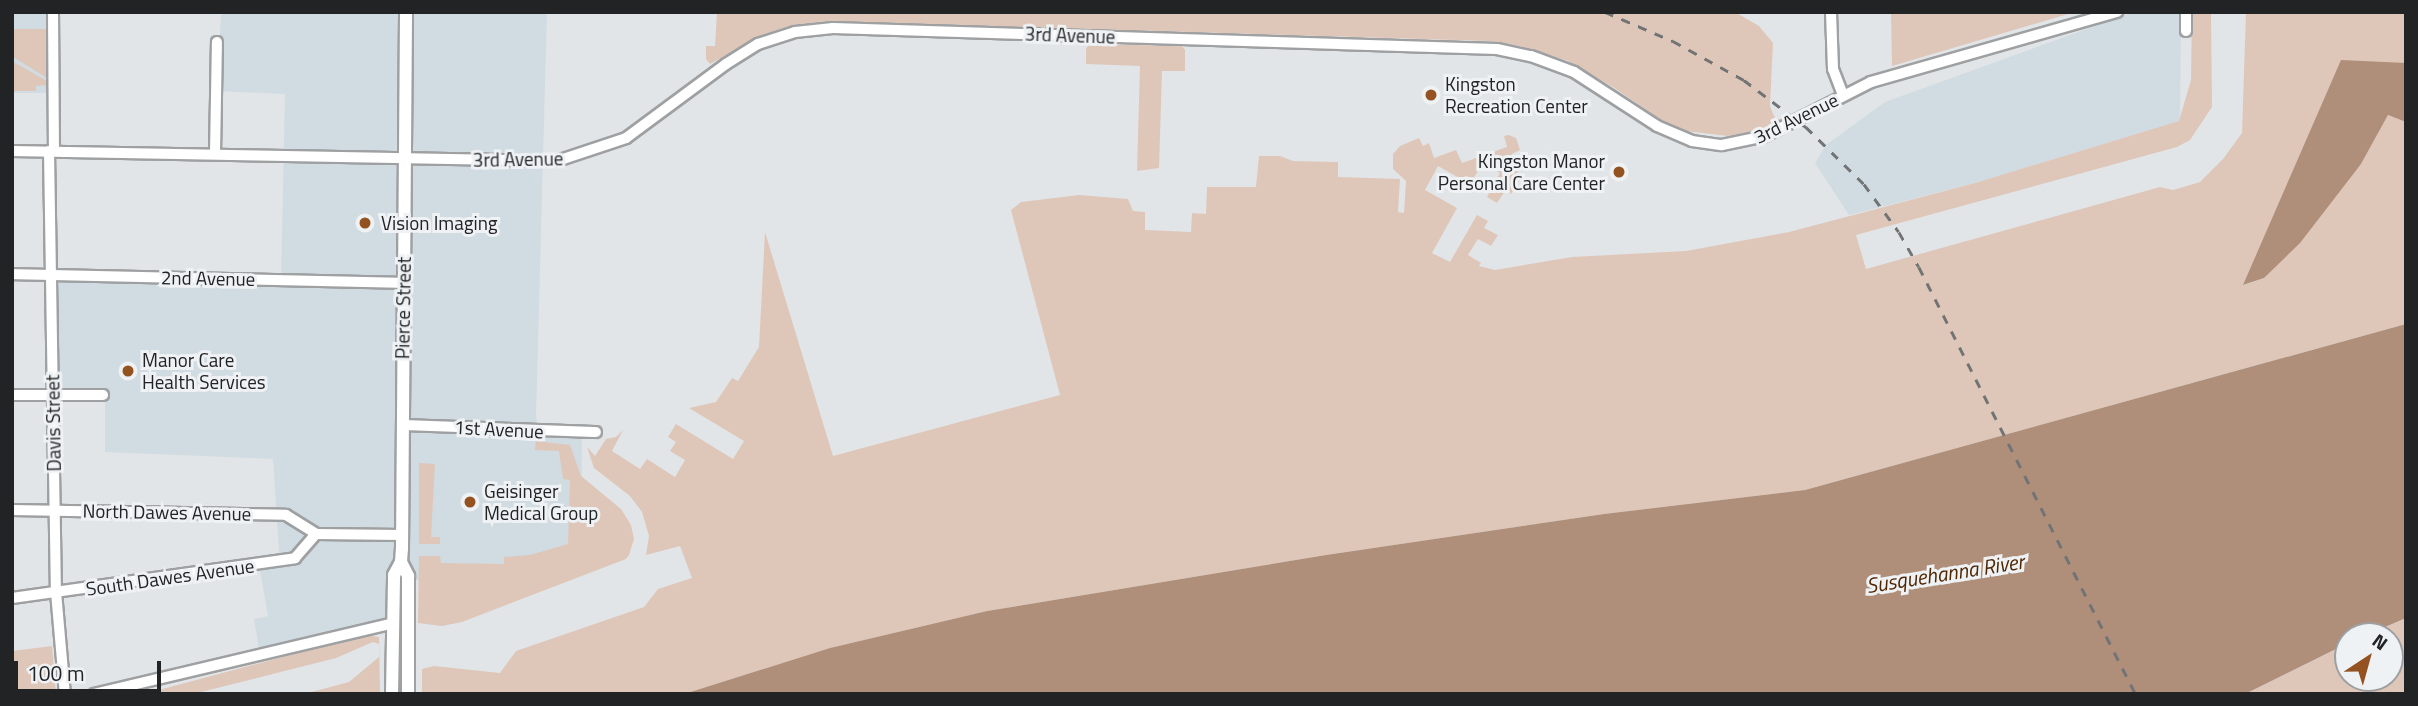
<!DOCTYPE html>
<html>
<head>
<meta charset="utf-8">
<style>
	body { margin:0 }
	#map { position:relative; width:2418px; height:706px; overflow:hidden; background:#e2e5e7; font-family:"Titillium Web",sans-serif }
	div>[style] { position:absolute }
	.built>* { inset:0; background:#d1dbe2 }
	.green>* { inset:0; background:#dec7b9 }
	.water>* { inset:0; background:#af8f7a }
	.roads { filter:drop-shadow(2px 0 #9ea0a2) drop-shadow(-2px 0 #9ea0a2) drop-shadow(0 2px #9ea0a2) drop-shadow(0 -2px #9ea0a2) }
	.minor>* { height:10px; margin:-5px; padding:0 5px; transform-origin:5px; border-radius:5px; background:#fff }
	.major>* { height:12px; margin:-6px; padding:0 6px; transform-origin:6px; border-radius:6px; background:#fff }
	.rail>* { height:2.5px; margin-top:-1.25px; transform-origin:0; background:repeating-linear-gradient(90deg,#717374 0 9px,transparent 0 18px) }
	.dots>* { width:19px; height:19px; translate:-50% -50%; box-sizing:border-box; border:4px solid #eff2f4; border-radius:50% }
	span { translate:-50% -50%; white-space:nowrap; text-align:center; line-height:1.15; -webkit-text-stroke:6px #eff2f4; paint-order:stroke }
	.street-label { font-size:19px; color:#222324 }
	.poi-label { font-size:19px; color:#222324 }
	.left { translate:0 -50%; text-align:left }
	.right { translate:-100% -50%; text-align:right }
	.water-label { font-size:21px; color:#502501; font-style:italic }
	.frame { position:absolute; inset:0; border:14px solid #222324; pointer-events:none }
	.north { position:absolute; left:2334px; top:622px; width:70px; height:70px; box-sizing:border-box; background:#eff2f4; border:2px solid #9d9fa1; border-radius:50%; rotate:36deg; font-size:19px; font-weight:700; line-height:28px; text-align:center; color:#222324 }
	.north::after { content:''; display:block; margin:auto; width:24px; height:32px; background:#945220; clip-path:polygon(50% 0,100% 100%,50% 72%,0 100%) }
	.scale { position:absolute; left:14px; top:661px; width:147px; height:32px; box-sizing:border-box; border:4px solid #222324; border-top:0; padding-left:9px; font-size:21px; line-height:24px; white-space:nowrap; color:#222324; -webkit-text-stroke:5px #eff2f4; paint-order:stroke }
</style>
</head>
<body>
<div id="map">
	<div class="built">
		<i style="clip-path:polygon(12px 12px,53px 12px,51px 93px,12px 93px)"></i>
		<i style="clip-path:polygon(221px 12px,547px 12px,536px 416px,538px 428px,582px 430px,581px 541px,452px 582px,387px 579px,388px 619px,259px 649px,254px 619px,268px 616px,260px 570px,280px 565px,273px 459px,105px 452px,105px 392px,55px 387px,55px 278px,281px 283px,285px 94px,218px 91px)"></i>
		<i style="clip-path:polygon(2134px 12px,2181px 12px,2180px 121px,1975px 183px,1849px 215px,1815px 163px,1826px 145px,1885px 102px)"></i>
	</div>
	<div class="green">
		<i style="clip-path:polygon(717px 12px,1735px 12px,1759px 26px,1773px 43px,1770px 106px,1774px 116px,1781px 120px,1760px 130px,1728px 136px,1686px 131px,1663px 121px,1613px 87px,1568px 61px,1520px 46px,1488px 41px,828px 21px,793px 25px,763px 35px,710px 64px,706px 59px,706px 46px,715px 46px)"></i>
		<i style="clip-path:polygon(1891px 12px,2075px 12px,1892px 66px)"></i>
		<i style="clip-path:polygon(2192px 12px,2211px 12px,2212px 107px,2190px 140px,2177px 147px,1856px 235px,1866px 269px,2160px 187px,2173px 190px,2200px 182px,2223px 159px,2242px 133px,2246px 12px,2406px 12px,2406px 63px,2244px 285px,2264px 278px,2361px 164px,2388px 115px,2406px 122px,2406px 324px,1805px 490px,1604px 514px,1326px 555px,987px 611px,830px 648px,684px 694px,422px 694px,422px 669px,434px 666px,500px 673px,516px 651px,644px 607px,658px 589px,692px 578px,680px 546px,646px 555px,649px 536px,642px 512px,630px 496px,594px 468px,587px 447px,595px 456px,606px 439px,616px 437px,623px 430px,612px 451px,640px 469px,647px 459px,675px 477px,685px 460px,670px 451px,676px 442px,668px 437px,676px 424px,733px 459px,744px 441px,689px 408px,716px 402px,732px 378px,738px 381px,759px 347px,765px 232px,833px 456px,1060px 395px,1011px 210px,1021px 202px,1079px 195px,1128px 199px,1133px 211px,1145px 212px,1145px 230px,1191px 232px,1192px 213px,1206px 214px,1207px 187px,1256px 187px,1259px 156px,1280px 156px,1293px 161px,1338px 162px,1338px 177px,1400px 179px,1398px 212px,1404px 213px,1406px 181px,1393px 169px,1393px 154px,1400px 146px,1419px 138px,1423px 146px,1429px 143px,1434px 158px,1456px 150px,1462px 163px,1507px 147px,1504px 136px,1509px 135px,1516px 138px,1520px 150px,1512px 154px,1520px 179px,1511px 194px,1505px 191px,1497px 203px,1487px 197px,1500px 173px,1483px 163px,1470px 184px,1438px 166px,1425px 190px,1457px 208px,1432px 253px,1450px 262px,1477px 215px,1488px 221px,1484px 228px,1498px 235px,1491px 246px,1478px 239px,1468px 255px,1481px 263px,1479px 266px,1495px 270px,1572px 257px,1686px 251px,1789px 232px,1975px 183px,2179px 121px,2191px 80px)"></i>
		<i style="clip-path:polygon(13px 29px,49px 29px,47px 78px,13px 57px)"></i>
		<i style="clip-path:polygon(1089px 44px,1182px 46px,1185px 50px,1185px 71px,1162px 71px,1159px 168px,1137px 171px,1140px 66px,1086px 64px,1086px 49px)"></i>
		<i style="clip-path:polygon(12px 61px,47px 81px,48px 91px,45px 85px,36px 86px,36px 91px,12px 91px)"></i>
		<i style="clip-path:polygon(536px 441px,570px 445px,581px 476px,621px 509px,631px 525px,634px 539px,629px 555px,626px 559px,462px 622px,442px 626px,418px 623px,419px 556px,440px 556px,441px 563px,504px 564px,504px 557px,530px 555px,568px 544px,570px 480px,563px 479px,559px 451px,535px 450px)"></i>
		<i style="clip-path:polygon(419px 463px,435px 464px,431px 537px,440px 537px,440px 544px,419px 544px)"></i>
		<i style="clip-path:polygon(2406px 618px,2406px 694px,2245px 694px,2348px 643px,2348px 678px,2390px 678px,2390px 636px,2364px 636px)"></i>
		<i style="clip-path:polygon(365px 635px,379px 637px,380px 694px,304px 694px,349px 682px,379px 657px,379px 644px,373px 642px,336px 658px,193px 694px,144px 694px)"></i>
		<i style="clip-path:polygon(52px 646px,56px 694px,12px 694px,12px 651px)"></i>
	</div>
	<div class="water">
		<i style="clip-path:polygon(2341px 60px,2406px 63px,2406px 122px,2388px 115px,2361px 164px,2300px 243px,2264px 278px,2243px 285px)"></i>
		<i style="clip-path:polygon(2406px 324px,2406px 618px,2364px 636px,2348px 636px,2348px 643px,2245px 694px,684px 694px,830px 648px,987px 611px,1326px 555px,1604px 514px,1805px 490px)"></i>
	</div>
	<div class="roads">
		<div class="minor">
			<i style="left:53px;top:12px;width:139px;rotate:89.6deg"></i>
			<i style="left:1831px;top:12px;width:57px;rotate:88deg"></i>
			<i style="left:1833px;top:69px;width:28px;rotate:69deg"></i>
			<i style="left:2186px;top:31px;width:19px;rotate:-90deg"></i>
			<i style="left:12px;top:151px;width:545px;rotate:1.05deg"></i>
			<i style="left:557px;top:161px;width:73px;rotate:-18.4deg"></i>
			<i style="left:626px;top:138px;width:124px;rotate:-36.5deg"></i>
			<i style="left:726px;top:64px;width:38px;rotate:-32deg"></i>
			<i style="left:758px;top:44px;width:39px;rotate:-18deg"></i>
			<i style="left:795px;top:32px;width:38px;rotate:-6deg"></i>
			<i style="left:833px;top:28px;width:664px;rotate:1.81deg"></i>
			<i style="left:1497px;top:49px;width:35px;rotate:12deg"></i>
			<i style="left:1531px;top:56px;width:46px;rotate:20.4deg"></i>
			<i style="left:1574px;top:72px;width:99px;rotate:33deg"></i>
			<i style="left:1657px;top:126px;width:38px;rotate:23deg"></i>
			<i style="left:1692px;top:141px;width:30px;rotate:8deg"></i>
			<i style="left:1722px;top:145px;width:44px;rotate:-11.8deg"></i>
			<i style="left:1765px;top:136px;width:119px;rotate:-27deg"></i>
			<i style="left:1871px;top:82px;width:256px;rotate:-15.9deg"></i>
			<i style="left:49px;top:151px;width:441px;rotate:89.1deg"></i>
			<i style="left:56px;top:592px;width:102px;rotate:85deg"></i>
			<i style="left:215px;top:154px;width:112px;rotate:-89deg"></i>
			<i style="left:12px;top:274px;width:392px;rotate:1.3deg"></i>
			<i style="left:12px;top:395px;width:91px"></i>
			<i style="left:402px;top:425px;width:194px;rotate:2.1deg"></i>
			<i style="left:12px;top:510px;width:274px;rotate:1deg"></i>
			<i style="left:286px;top:515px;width:36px;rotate:32deg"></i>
			<i style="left:316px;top:534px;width:86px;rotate:0.7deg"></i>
			<i style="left:12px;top:598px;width:286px;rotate:-8deg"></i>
			<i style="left:295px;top:558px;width:32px;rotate:-49deg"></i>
			<i style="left:94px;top:694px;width:305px;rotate:-13.3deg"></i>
		</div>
		<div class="major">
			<i style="left:401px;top:562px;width:16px;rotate:63deg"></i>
			<i style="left:408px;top:576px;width:118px;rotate:90deg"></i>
			<i style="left:392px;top:694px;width:119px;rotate:-89deg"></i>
			<i style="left:394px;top:575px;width:15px;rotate:-62deg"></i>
			<i style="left:401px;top:562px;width:13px;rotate:-86deg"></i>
			<i style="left:402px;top:549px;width:537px;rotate:-89.57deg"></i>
		</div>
	</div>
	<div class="rail">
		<i style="left:1605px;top:12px;width:74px;rotate:23.1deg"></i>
		<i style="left:1673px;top:41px;width:81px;rotate:28.8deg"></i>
		<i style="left:1744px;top:80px;width:78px;rotate:37.2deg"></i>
		<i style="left:1806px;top:127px;width:81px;rotate:44.5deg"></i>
		<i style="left:1864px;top:184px;width:59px;rotate:53.9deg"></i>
		<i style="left:1899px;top:232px;width:40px;rotate:60.3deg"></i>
		<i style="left:1919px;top:267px;width:479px;rotate:63.1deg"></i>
	</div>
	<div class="dots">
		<i style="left:1431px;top:95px;background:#945220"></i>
		<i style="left:1619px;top:172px;background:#945220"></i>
		<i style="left:365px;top:223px;background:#945220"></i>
		<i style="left:128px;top:371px;background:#945220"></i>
		<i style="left:470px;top:502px;background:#945220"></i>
	</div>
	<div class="street-label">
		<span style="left:1070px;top:35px;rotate:2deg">3rd Avenue</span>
		<span style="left:1796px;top:118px;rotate:-26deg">3rd Avenue</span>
		<span style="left:518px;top:159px;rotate:-1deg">3rd Avenue</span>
		<span style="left:208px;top:278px;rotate:1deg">2nd Avenue</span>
		<span style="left:403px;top:308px;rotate:-89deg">Pierce Street</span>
		<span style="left:53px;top:423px;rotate:-91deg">Davis Street</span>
		<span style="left:499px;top:429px;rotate:3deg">1st Avenue</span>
		<span style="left:167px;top:512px;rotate:1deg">North Dawes Avenue</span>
		<span style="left:170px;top:577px;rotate:-8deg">South Dawes Avenue</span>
	</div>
	<div class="poi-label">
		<span class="left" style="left:1445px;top:95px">Kingston<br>Recreation Center</span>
		<span class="right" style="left:1605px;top:172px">Kingston Manor<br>Personal Care Center</span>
		<span class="left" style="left:381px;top:223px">Vision Imaging</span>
		<span class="left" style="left:142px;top:371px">Manor Care<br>Health Services</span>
		<span class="left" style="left:484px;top:502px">Geisinger<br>Medical Group</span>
	</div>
	<div class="water-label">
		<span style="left:1945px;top:573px;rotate:-9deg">Susquehanna River</span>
	</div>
	<div class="frame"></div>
	<div class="north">N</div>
	<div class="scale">100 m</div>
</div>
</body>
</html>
